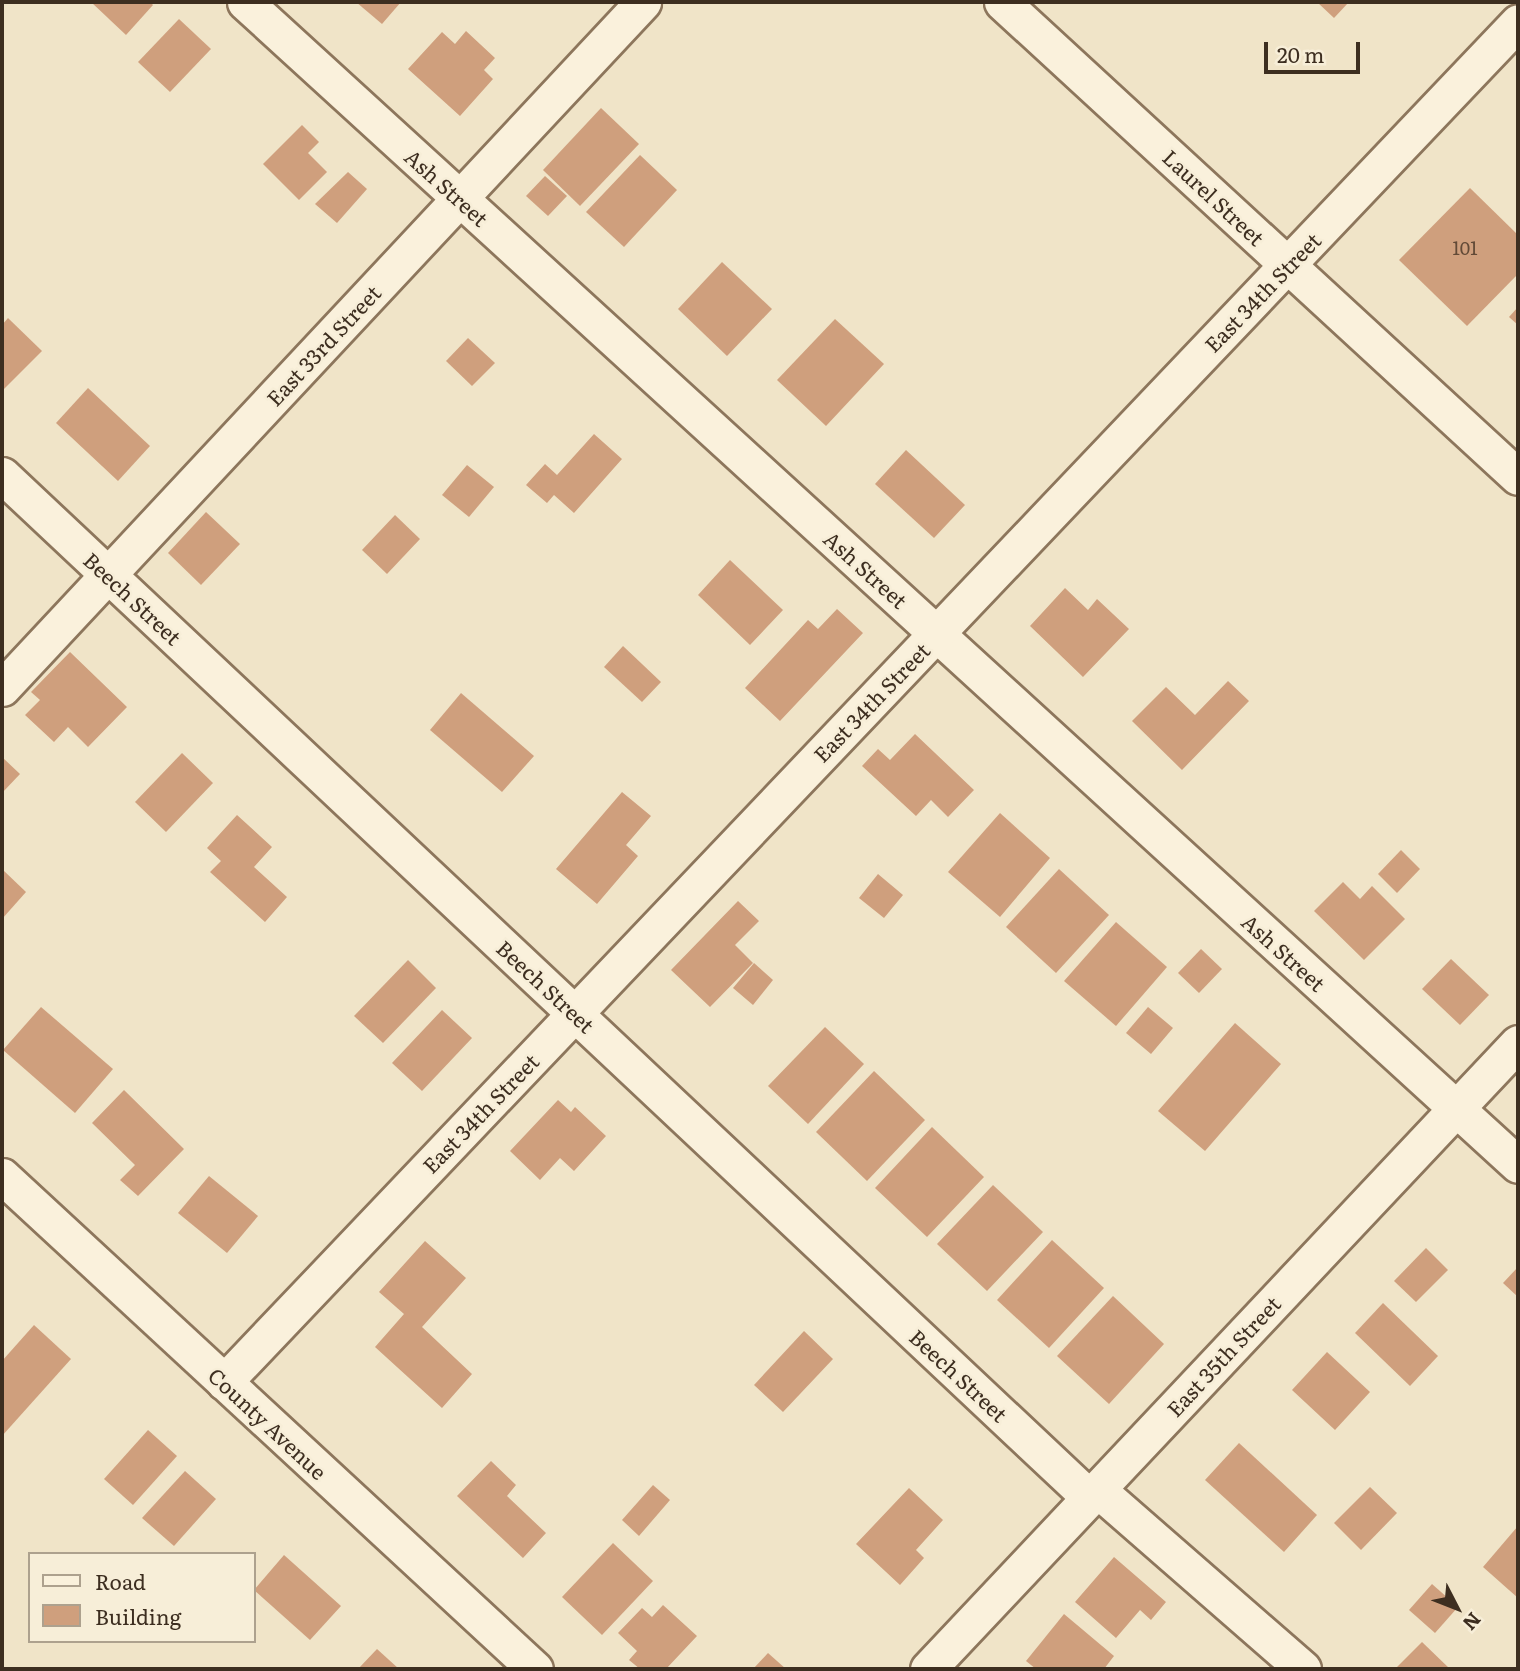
<!DOCTYPE html>
<html>
<head>
<meta charset="utf-8">
<style>
	body { margin:0 }
	#map { position:relative; width:1520px; height:1671px; overflow:hidden; background:#f0e4c8; font-family:Literata,serif }
	div>[style] { position:absolute }
	.building>* { inset:0; background:#cf9f7d }
	.roads { filter:drop-shadow(2px 0 #8d765c) drop-shadow(-2px 0 #8d765c) drop-shadow(0 2px #8d765c) drop-shadow(0 -2px #8d765c) }
	.minor>* { height:35px; margin:-17.5px; padding:0 17.5px; transform-origin:17.5px; border-radius:17.5px; background:#faf1dc }
	span { translate:-50% -50%; white-space:nowrap; text-align:center; line-height:1.15; -webkit-text-stroke:5px #f7eed8; paint-order:stroke }
	.number-label { font-size:18px; color:#624a37 }
	.number-label span { -webkit-text-stroke-width:0 }
	.street-label { font-size:21px; color:#3d2e20 }
	.frame { position:absolute; inset:0; border:4px solid #3d2e20; pointer-events:none }
	.legend { position:absolute; left:28px; top:1552px; width:228px; height:91px; box-sizing:border-box; background:#f7eed8; border:2px solid #ada18e; margin:0; padding:9px 12px; list-style:none; font-size:21px; color:#3d2e20 }
	.legend li { display:flex; align-items:center; gap:14px; height:35px }
	.legend b { width:35px; border:2px solid #ada18e }
	.north { position:absolute; left:1422px; top:1573px; width:70px; height:70px; -webkit-text-stroke:5px #f7eed8; paint-order:stroke; rotate:132deg; font-size:19px; font-weight:700; line-height:28px; text-align:center; color:#3d2e20 }
	.north::after { content:''; display:block; margin:auto; width:24px; height:32px; background:#3d2e20; clip-path:polygon(50% 0,100% 100%,50% 72%,0 100%) }
	.scale { position:absolute; left:1264px; top:42px; width:96px; height:32px; box-sizing:border-box; border:4px solid #3d2e20; border-top:0; padding-left:9px; font-size:21px; line-height:24px; white-space:nowrap; color:#3d2e20; -webkit-text-stroke:5px #f7eed8; paint-order:stroke }
</style>
</head>
<body>
<div id="map">
	<div class="building">
		<i style="clip-path:polygon(91px 2px,150px 2px,153px 5px,126px 35px)"></i>
		<i style="clip-path:polygon(356px 2px,401px 2px,382px 24px)"></i>
		<i style="clip-path:polygon(1317px 2px,1349px 2px,1334px 18px)"></i>
		<i style="clip-path:polygon(179px 19px,211px 49px,170px 92px,138px 62px)"></i>
		<i style="clip-path:polygon(466px 31px,495px 58px,484px 70px,493px 79px,460px 116px,408px 69px,442px 32px,455px 44px)"></i>
		<i style="clip-path:polygon(601px 108px,639px 144px,580px 206px,543px 170px)"></i>
		<i style="clip-path:polygon(302px 125px,319px 142px,308px 153px,327px 172px,299px 200px,263px 164px)"></i>
		<i style="clip-path:polygon(640px 155px,677px 190px,624px 247px,586px 212px)"></i>
		<i style="clip-path:polygon(348px 172px,367px 189px,337px 223px,315px 204px)"></i>
		<i style="clip-path:polygon(545px 176px,567px 196px,548px 216px,526px 196px)"></i>
		<i style="clip-path:polygon(1470px 188px,1518px 235px,1518px 274px,1467px 326px,1399px 260px)"></i>
		<i style="clip-path:polygon(722px 262px,772px 309px,727px 356px,678px 309px)"></i>
		<i style="clip-path:polygon(1518px 307px,1518px 325px,1509px 317px)"></i>
		<i style="clip-path:polygon(8px 318px,42px 351px,4px 389px,2px 325px)"></i>
		<i style="clip-path:polygon(835px 319px,884px 364px,826px 426px,777px 380px)"></i>
		<i style="clip-path:polygon(468px 338px,495px 363px,472px 386px,446px 361px)"></i>
		<i style="clip-path:polygon(88px 388px,150px 446px,118px 481px,56px 423px)"></i>
		<i style="clip-path:polygon(594px 434px,622px 459px,574px 513px,554px 495px,547px 503px,526px 485px,545px 464px,557px 475px)"></i>
		<i style="clip-path:polygon(906px 450px,965px 505px,934px 538px,875px 484px)"></i>
		<i style="clip-path:polygon(467px 465px,494px 487px,469px 517px,442px 495px)"></i>
		<i style="clip-path:polygon(206px 512px,240px 544px,201px 585px,168px 553px)"></i>
		<i style="clip-path:polygon(395px 515px,420px 539px,387px 574px,362px 550px)"></i>
		<i style="clip-path:polygon(730px 560px,783px 610px,750px 645px,698px 595px)"></i>
		<i style="clip-path:polygon(1065px 588px,1088px 610px,1097px 599px,1129px 629px,1083px 677px,1030px 626px)"></i>
		<i style="clip-path:polygon(837px 609px,863px 633px,780px 721px,745px 688px,808px 620px,818px 629px)"></i>
		<i style="clip-path:polygon(623px 646px,661px 682px,642px 702px,604px 667px)"></i>
		<i style="clip-path:polygon(70px 652px,127px 707px,88px 747px,68px 727px,54px 742px,25px 715px,40px 700px,31px 692px)"></i>
		<i style="clip-path:polygon(1228px 681px,1249px 701px,1182px 770px,1132px 721px,1166px 687px,1195px 715px)"></i>
		<i style="clip-path:polygon(461px 693px,534px 756px,502px 792px,430px 730px)"></i>
		<i style="clip-path:polygon(915px 734px,974px 790px,948px 817px,931px 800px,916px 816px,862px 766px,878px 749px,890px 760px)"></i>
		<i style="clip-path:polygon(182px 753px,213px 783px,166px 832px,135px 802px)"></i>
		<i style="clip-path:polygon(2px 757px,20px 774px,2px 793px)"></i>
		<i style="clip-path:polygon(622px 792px,651px 816px,626px 845px,638px 856px,597px 904px,556px 869px)"></i>
		<i style="clip-path:polygon(1000px 813px,1050px 858px,1000px 917px,948px 872px)"></i>
		<i style="clip-path:polygon(237px 815px,272px 847px,254px 867px,287px 897px,265px 922px,210px 872px,221px 861px,207px 848px)"></i>
		<i style="clip-path:polygon(1401px 850px,1420px 869px,1397px 893px,1378px 874px)"></i>
		<i style="clip-path:polygon(2px 869px,26px 892px,2px 919px)"></i>
		<i style="clip-path:polygon(1059px 869px,1109px 915px,1056px 973px,1006px 927px)"></i>
		<i style="clip-path:polygon(878px 874px,903px 895px,884px 918px,859px 898px)"></i>
		<i style="clip-path:polygon(1343px 882px,1360px 899px,1372px 886px,1405px 919px,1364px 960px,1314px 911px)"></i>
		<i style="clip-path:polygon(738px 901px,759px 921px,735px 945px,753px 963px,710px 1007px,671px 970px)"></i>
		<i style="clip-path:polygon(1116px 922px,1167px 967px,1116px 1026px,1064px 981px)"></i>
		<i style="clip-path:polygon(1201px 949px,1222px 969px,1199px 993px,1178px 973px)"></i>
		<i style="clip-path:polygon(1451px 959px,1489px 995px,1460px 1025px,1422px 989px)"></i>
		<i style="clip-path:polygon(408px 960px,436px 988px,383px 1043px,354px 1016px)"></i>
		<i style="clip-path:polygon(754px 963px,773px 980px,753px 1005px,733px 988px)"></i>
		<i style="clip-path:polygon(41px 1007px,113px 1069px,75px 1113px,3px 1050px)"></i>
		<i style="clip-path:polygon(1148px 1007px,1173px 1028px,1151px 1054px,1126px 1033px)"></i>
		<i style="clip-path:polygon(442px 1010px,472px 1038px,422px 1091px,392px 1063px)"></i>
		<i style="clip-path:polygon(1235px 1023px,1281px 1064px,1205px 1151px,1158px 1111px)"></i>
		<i style="clip-path:polygon(825px 1027px,864px 1064px,808px 1124px,768px 1086px)"></i>
		<i style="clip-path:polygon(874px 1071px,925px 1120px,867px 1181px,816px 1132px)"></i>
		<i style="clip-path:polygon(124px 1090px,184px 1149px,138px 1196px,120px 1180px,135px 1165px,92px 1123px)"></i>
		<i style="clip-path:polygon(558px 1100px,571px 1112px,575px 1107px,606px 1136px,574px 1171px,560px 1158px,540px 1180px,510px 1151px)"></i>
		<i style="clip-path:polygon(932px 1127px,984px 1177px,927px 1237px,875px 1188px)"></i>
		<i style="clip-path:polygon(209px 1176px,258px 1216px,227px 1253px,178px 1213px)"></i>
		<i style="clip-path:polygon(993px 1185px,1043px 1232px,987px 1291px,937px 1244px)"></i>
		<i style="clip-path:polygon(1052px 1240px,1104px 1288px,1049px 1348px,997px 1300px)"></i>
		<i style="clip-path:polygon(425px 1241px,466px 1278px,422px 1327px,472px 1374px,442px 1408px,375px 1347px,404px 1314px,379px 1292px)"></i>
		<i style="clip-path:polygon(1426px 1248px,1448px 1270px,1416px 1302px,1394px 1281px)"></i>
		<i style="clip-path:polygon(1518px 1267px,1518px 1297px,1503px 1283px)"></i>
		<i style="clip-path:polygon(1113px 1296px,1164px 1344px,1109px 1404px,1057px 1356px)"></i>
		<i style="clip-path:polygon(1383px 1303px,1438px 1356px,1410px 1386px,1355px 1333px)"></i>
		<i style="clip-path:polygon(34px 1325px,71px 1359px,2px 1436px,2px 1361px)"></i>
		<i style="clip-path:polygon(804px 1331px,833px 1359px,783px 1412px,754px 1385px)"></i>
		<i style="clip-path:polygon(1327px 1352px,1370px 1392px,1335px 1430px,1292px 1390px)"></i>
		<i style="clip-path:polygon(148px 1430px,177px 1456px,133px 1505px,104px 1479px)"></i>
		<i style="clip-path:polygon(1239px 1443px,1317px 1515px,1284px 1552px,1205px 1480px)"></i>
		<i style="clip-path:polygon(491px 1461px,516px 1485px,507px 1496px,546px 1533px,523px 1558px,457px 1496px)"></i>
		<i style="clip-path:polygon(185px 1471px,216px 1499px,174px 1546px,142px 1518px)"></i>
		<i style="clip-path:polygon(653px 1485px,670px 1500px,639px 1536px,622px 1520px)"></i>
		<i style="clip-path:polygon(1370px 1487px,1397px 1513px,1361px 1550px,1334px 1523px)"></i>
		<i style="clip-path:polygon(909px 1488px,943px 1520px,916px 1550px,924px 1558px,900px 1585px,856px 1544px)"></i>
		<i style="clip-path:polygon(1518px 1526px,1518px 1598px,1483px 1567px)"></i>
		<i style="clip-path:polygon(613px 1543px,653px 1581px,602px 1635px,562px 1597px)"></i>
		<i style="clip-path:polygon(284px 1555px,341px 1606px,310px 1640px,254px 1590px)"></i>
		<i style="clip-path:polygon(1114px 1557px,1166px 1602px,1151px 1620px,1140px 1610px,1116px 1638px,1075px 1602px)"></i>
		<i style="clip-path:polygon(1432px 1584px,1458px 1607px,1435px 1633px,1409px 1610px)"></i>
		<i style="clip-path:polygon(663px 1605px,697px 1636px,666px 1669px,640px 1669px,629px 1660px,637px 1651px,618px 1633px,642px 1608px,652px 1617px)"></i>
		<i style="clip-path:polygon(1064px 1614px,1114px 1656px,1104px 1669px,1036px 1669px,1026px 1661px)"></i>
		<i style="clip-path:polygon(1422px 1642px,1450px 1669px,1395px 1669px)"></i>
		<i style="clip-path:polygon(377px 1649px,399px 1669px,358px 1669px)"></i>
		<i style="clip-path:polygon(768px 1653px,786px 1669px,753px 1669px)"></i>
	</div>
	<div class="roads">
		<div class="minor">
			<i style="left:245px;top:2px;width:1724px;rotate:42.41deg"></i>
			<i style="left:1002px;top:2px;width:701px;rotate:42.63deg"></i>
			<i style="left:2px;top:475px;width:1493px;rotate:43.24deg"></i>
			<i style="left:2px;top:688px;width:939px;rotate:-46.94deg"></i>
			<i style="left:2px;top:1176px;width:726px;rotate:42.77deg"></i>
			<i style="left:224px;top:1382px;width:1877px;rotate:-46.42deg"></i>
			<i style="left:1098px;top:1490px;width:272px;rotate:41.1deg"></i>
			<i style="left:928px;top:1669px;width:860px;rotate:-46.7deg"></i>
		</div>
	</div>
	<div class="number-label">
		<span style="left:1465px;top:248px">101</span>
	</div>
	<div class="street-label">
		<span style="left:447px;top:187px;rotate:42deg">Ash Street</span>
		<span style="left:1214px;top:197px;rotate:43deg">Laurel Street</span>
		<span style="left:1262px;top:292px;rotate:-46deg">East 34th Street</span>
		<span style="left:323px;top:345px;rotate:-47deg">East 33rd Street</span>
		<span style="left:866px;top:569px;rotate:42deg">Ash Street</span>
		<span style="left:133px;top:598px;rotate:43deg">Beech Street</span>
		<span style="left:871px;top:702px;rotate:-46deg">East 34th Street</span>
		<span style="left:1284px;top:952px;rotate:42deg">Ash Street</span>
		<span style="left:546px;top:986px;rotate:43deg">Beech Street</span>
		<span style="left:480px;top:1113px;rotate:-46deg">East 34th Street</span>
		<span style="left:1223px;top:1356px;rotate:-47deg">East 35th Street</span>
		<span style="left:959px;top:1375px;rotate:43deg">Beech Street</span>
		<span style="left:268px;top:1423px;rotate:43deg">County Avenue</span>
	</div>
	<div class="frame"></div>
	<ul class="legend">
	<li><b style="height:9px;background:#faf1dc"></b>Road</li>
	<li><b style="height:19px;background:#cf9f7d"></b>Building</li>
	</ul>
	<div class="north">N</div>
	<div class="scale">20 m</div>
</div>
</body>
</html>
